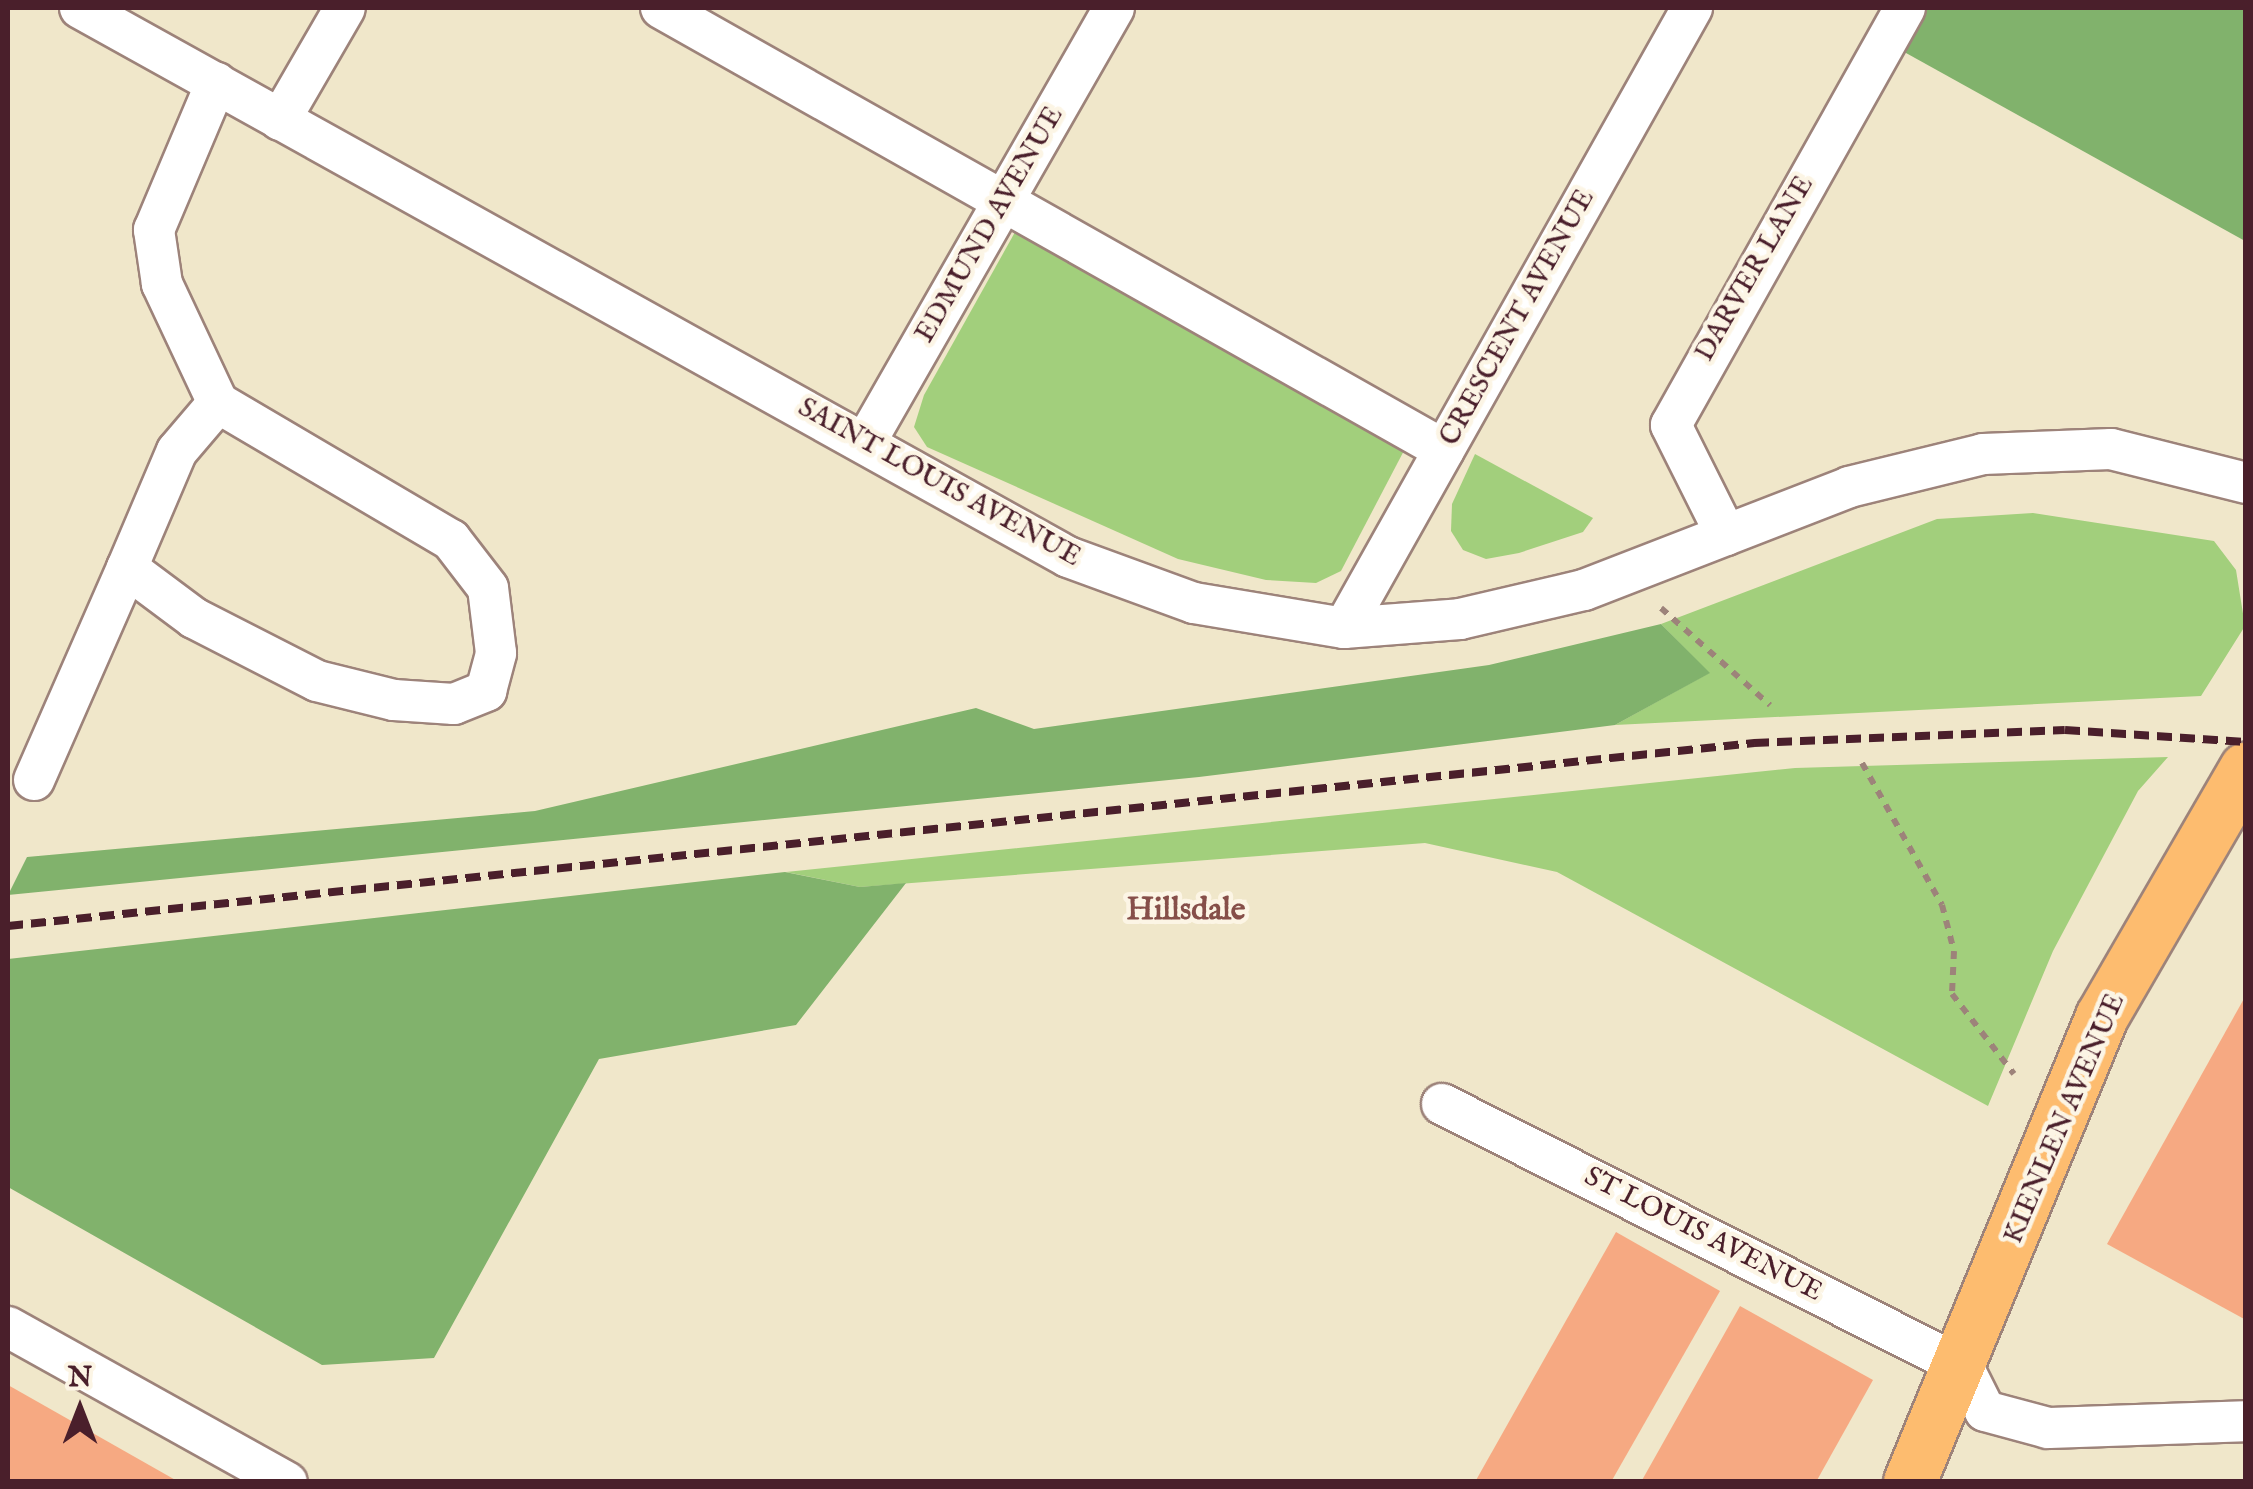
<!DOCTYPE html>
<html>
<head>
<meta charset="utf-8">
<style>
	body { margin:0 }
	#map { position:relative; width:2253px; height:1489px; overflow:hidden; background:#f0e7ca; font-family:"IM FELL English",serif }
	div>[style] { position:absolute }
	.green>* { inset:0; background:#a2cf7c }
	.forest>* { inset:0; background:#81b26c }
	.building>* { inset:0; background:#f6a982 }
	.path>* { height:6px; margin-top:-3px; transform-origin:0; background:repeating-linear-gradient(90deg,#9d837a 0 8px,transparent 0 16px) }
	.roads { filter:drop-shadow(2px 0 #9d837a) drop-shadow(-2px 0 #9d837a) drop-shadow(0 2px #9d837a) drop-shadow(0 -2px #9d837a) }
	.minor>* { height:40px; margin:-20px; padding:0 20px; transform-origin:20px; border-radius:20px; background:#fff }
	.major>* { height:52px; margin:-26px; padding:0 26px; transform-origin:26px; border-radius:26px; background:#fdbc6f }
	.rail>* { height:8px; margin-top:-4px; transform-origin:0; background:repeating-linear-gradient(90deg,#4a1f2b 0 15px,transparent 0 23px) }
	span { translate:-50% -50%; white-space:nowrap; text-align:center; line-height:1.15; -webkit-text-stroke:9px #fcf5e5; paint-order:stroke }
	.street-label { font-size:28px; color:#4a1f2b }
	.quarter-label { font-size:32px; color:#864f49; font-weight:700 }
	.frame { position:absolute; inset:0; border:10px solid #4a1f2b; pointer-events:none }
	.north { position:absolute; left:30px; top:1359px; width:100px; height:100px; -webkit-text-stroke:8px #fcf5e5; paint-order:stroke; rotate:0deg; font-size:28px; font-weight:700; line-height:40px; text-align:center; color:#4a1f2b }
	.north::after { content:''; display:block; margin:auto; width:35px; height:45px; background:#4a1f2b; clip-path:polygon(50% 0,100% 100%,50% 72%,0 100%) }
</style>
</head>
<body>
<div id="map">
	<div class="green">
		<i style="clip-path:polygon(1019px 225px,1408px 443px,1341px 571px,1316px 583px,1266px 580px,1178px 559px,927px 447px,914px 427px,924px 395px)"></i>
		<i style="clip-path:polygon(1475px 454px,1593px 518px,1583px 532px,1519px 553px,1486px 559px,1463px 550px,1451px 531px,1452px 504px)"></i>
		<i style="clip-path:polygon(2033px 513px,2214px 541px,2236px 570px,2245px 626px,2201px 696px,1615px 725px,1709px 673px,1661px 624px,1937px 519px)"></i>
		<i style="clip-path:polygon(2168px 757px,2138px 791px,2053px 951px,1988px 1106px,1557px 872px,1425px 843px,860px 887px,786px 872px,1795px 768px)"></i>
	</div>
	<div class="forest">
		<i style="clip-path:polygon(1920px 8px,2243px 8px,2245px 241px,1897px 48px)"></i>
		<i style="clip-path:polygon(1661px 624px,1710px 673px,1615px 725px,1199px 777px,8px 895px,27px 857px,535px 811px,976px 708px,1034px 729px,1489px 665px)"></i>
		<i style="clip-path:polygon(785px 872px,860px 887px,906px 883px,796px 1025px,599px 1059px,434px 1358px,322px 1365px,8px 1187px,8px 959px)"></i>
	</div>
	<div class="building">
		<i style="clip-path:polygon(2246px 995px,2246px 1320px,2107px 1244px)"></i>
		<i style="clip-path:polygon(1616px 1232px,1720px 1291px,1611px 1482px,1475px 1482px)"></i>
		<i style="clip-path:polygon(1740px 1306px,1873px 1380px,1816px 1482px,1641px 1482px)"></i>
		<i style="clip-path:polygon(8px 1385px,179px 1482px,8px 1482px)"></i>
	</div>
	<div class="path">
		<i style="left:1661px;top:608px;width:146px;rotate:41.7deg"></i>
		<i style="left:1862px;top:763px;width:163px;rotate:60.6deg"></i>
		<i style="left:1942px;top:905px;width:48px;rotate:75.4deg"></i>
		<i style="left:1954px;top:951px;width:43px;rotate:92.7deg"></i>
		<i style="left:1952px;top:994px;width:101px;rotate:52.2deg"></i>
	</div>
	<div class="roads">
		<div class="minor">
			<i style="left:80px;top:8px;width:1130px;rotate:29.06deg"></i>
			<i style="left:1068px;top:557px;width:134px;rotate:20.1deg"></i>
			<i style="left:1194px;top:603px;width:152px;rotate:9.5deg"></i>
			<i style="left:1344px;top:628px;width:116px;rotate:-4.4deg"></i>
			<i style="left:1460px;top:619px;width:127px;rotate:-13.2deg"></i>
			<i style="left:1584px;top:590px;width:284px;rotate:-21.2deg"></i>
			<i style="left:1849px;top:487px;width:138px;rotate:-13.8deg"></i>
			<i style="left:1983px;top:454px;width:128px;rotate:-2.2deg"></i>
			<i style="left:2111px;top:449px;width:139px;rotate:14.1deg"></i>
			<i style="left:661px;top:8px;width:899px;rotate:29.44deg"></i>
			<i style="left:280px;top:120px;width:129px;rotate:-59.9deg"></i>
			<i style="left:865px;top:443px;width:501px;rotate:-60.21deg"></i>
			<i style="left:1726px;top:535px;width:123px;rotate:-116.6deg"></i>
			<i style="left:1671px;top:425px;width:478px;rotate:-60.7deg"></i>
			<i style="left:127px;top:568px;width:127px;rotate:-66.9deg"></i>
			<i style="left:177px;top:451px;width:63px;rotate:-49.5deg"></i>
			<i style="left:1344px;top:628px;width:711px;rotate:-60.69deg"></i>
			<i style="left:34px;top:780px;width:232px;rotate:-66.3deg"></i>
			<i style="left:127px;top:568px;width:84px;rotate:36.7deg"></i>
			<i style="left:194px;top:618px;width:138px;rotate:27.1deg"></i>
			<i style="left:317px;top:681px;width:79px;rotate:13.9deg"></i>
			<i style="left:394px;top:700px;width:60px;rotate:3.8deg"></i>
			<i style="left:454px;top:704px;width:35px;rotate:-22deg"></i>
			<i style="left:486px;top:691px;width:39px;rotate:-75deg"></i>
			<i style="left:496px;top:653px;width:65px;rotate:-97deg"></i>
			<i style="left:488px;top:588px;width:61px;rotate:-127.6deg"></i>
			<i style="left:451px;top:540px;width:270px;rotate:-149.5deg"></i>
			<i style="left:218px;top:403px;width:132px;rotate:-115.2deg"></i>
			<i style="left:162px;top:284px;width:55px;rotate:-98.4deg"></i>
			<i style="left:154px;top:230px;width:160px;rotate:-67.1deg"></i>
			<i style="left:1442px;top:1104px;width:584px;rotate:26.78deg"></i>
			<i style="left:1963px;top:1367px;width:49px;rotate:63.4deg"></i>
			<i style="left:1985px;top:1411px;width:65px;rotate:15.1deg"></i>
			<i style="left:2048px;top:1428px;width:198px;rotate:-2deg"></i>
			<i style="left:8px;top:1327px;width:319px;rotate:29.1deg"></i>
		</div>
		<div class="major">
			<i style="left:1910px;top:1482px;width:503px;rotate:-67.56deg"></i>
			<i style="left:2102px;top:1017px;width:287px;rotate:-59.9deg"></i>
		</div>
	</div>
	<div class="rail">
		<i style="left:8px;top:926px;width:1756px;rotate:-5.98deg"></i>
		<i style="left:1754px;top:743px;width:311px;rotate:-2.4deg"></i>
		<i style="left:2065px;top:730px;width:181px;rotate:3.8deg"></i>
	</div>
	<div class="street-label">
		<span style="left:990px;top:225px;rotate:-60deg">EDMUND AVENUE</span>
		<span style="left:1755px;top:269px;rotate:-60deg">DARVER LANE</span>
		<span style="left:1518px;top:318px;rotate:-61deg">CRESCENT AVENUE</span>
		<span style="left:939px;top:483px;rotate:29deg">SAINT LOUIS AVENUE</span>
		<span style="left:2065px;top:1119px;rotate:-67deg">KIENLEN AVENUE</span>
		<span style="left:1703px;top:1235px;rotate:27deg">ST LOUIS AVENUE</span>
	</div>
	<div class="quarter-label">
		<span style="left:1186px;top:911px">Hillsdale</span>
	</div>
	<div class="frame"></div>
	<div class="north">N</div>
</div>
</body>
</html>
